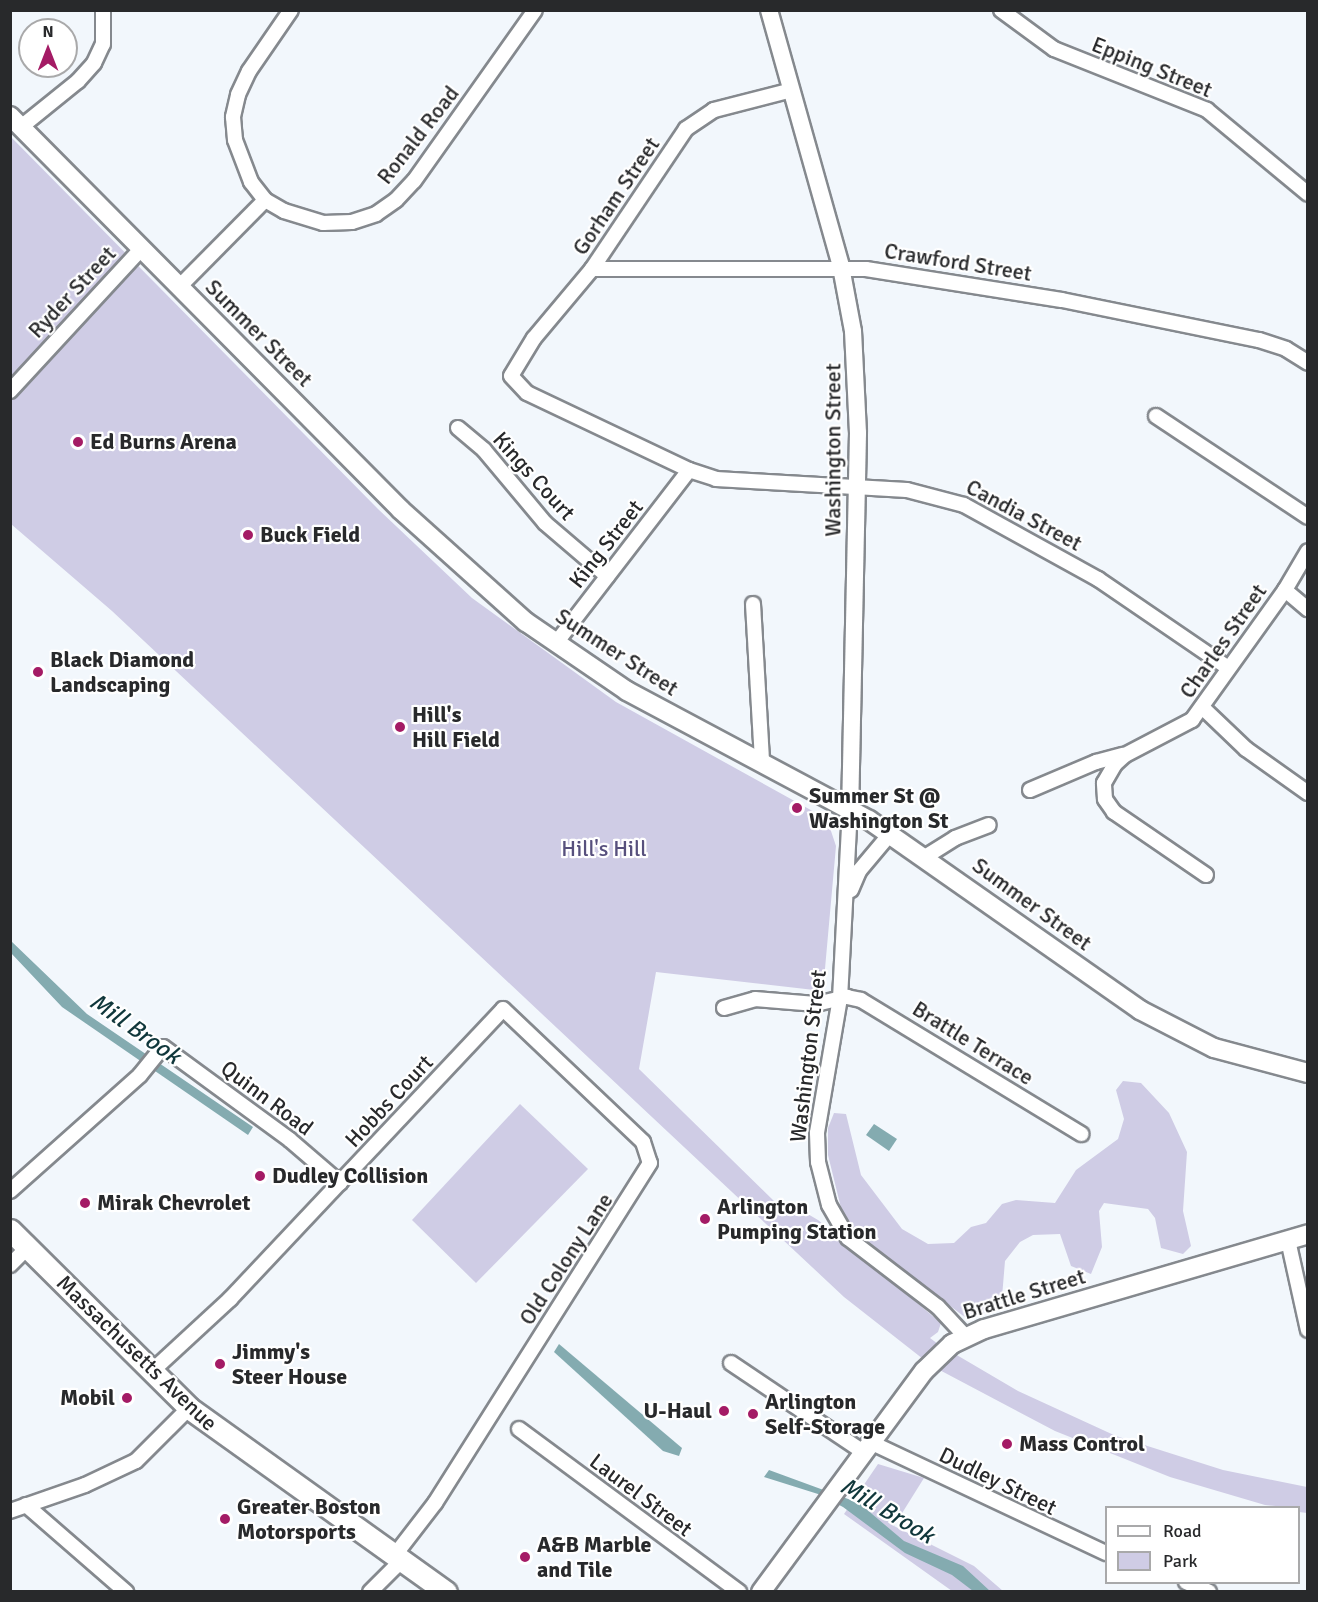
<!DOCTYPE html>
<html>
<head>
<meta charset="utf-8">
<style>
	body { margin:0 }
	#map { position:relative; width:1318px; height:1602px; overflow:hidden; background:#f2f7fc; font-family:Signika,sans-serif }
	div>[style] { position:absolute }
	.green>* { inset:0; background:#cfcce5 }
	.water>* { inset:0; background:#84abb0 }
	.roads { filter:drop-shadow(2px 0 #85898e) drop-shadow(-2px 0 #85898e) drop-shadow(0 2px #85898e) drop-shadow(0 -2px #85898e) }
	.minor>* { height:14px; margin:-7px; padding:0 7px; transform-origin:7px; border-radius:7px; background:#fff }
	.tertiary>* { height:16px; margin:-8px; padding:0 8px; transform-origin:8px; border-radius:8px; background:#fff }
	.secondary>* { height:18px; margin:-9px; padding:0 9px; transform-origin:9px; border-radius:9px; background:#fff }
	.primary>* { height:21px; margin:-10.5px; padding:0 10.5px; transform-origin:10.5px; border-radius:10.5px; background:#fff }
	.dots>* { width:16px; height:16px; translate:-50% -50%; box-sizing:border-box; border:3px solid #fff; border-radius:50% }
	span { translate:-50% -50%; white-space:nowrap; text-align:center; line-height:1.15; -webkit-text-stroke:4.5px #fff; paint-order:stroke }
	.street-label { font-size:22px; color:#28292b }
	.poi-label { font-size:22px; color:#28292b; font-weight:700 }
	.left { translate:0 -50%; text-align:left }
	.right { translate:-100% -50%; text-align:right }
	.park-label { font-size:22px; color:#57507d }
	.water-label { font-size:24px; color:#10373b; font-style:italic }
	.frame { position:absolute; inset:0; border:12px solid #28292b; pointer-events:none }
	.legend { position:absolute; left:1105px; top:1506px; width:195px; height:78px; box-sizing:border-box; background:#fff; border:2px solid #a9a9aa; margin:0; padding:8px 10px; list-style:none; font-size:18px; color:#28292b }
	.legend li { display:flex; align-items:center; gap:12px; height:30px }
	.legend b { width:30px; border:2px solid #a9a9aa }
	.north { position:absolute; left:18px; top:18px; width:60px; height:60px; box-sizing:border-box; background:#fff; border:2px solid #a9a9aa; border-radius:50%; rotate:0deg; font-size:16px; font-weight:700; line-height:24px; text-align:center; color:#28292b }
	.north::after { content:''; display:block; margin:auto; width:21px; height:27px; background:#a41b65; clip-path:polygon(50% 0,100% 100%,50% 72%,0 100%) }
</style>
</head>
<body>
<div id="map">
	<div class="green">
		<i style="clip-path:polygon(10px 136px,378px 509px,472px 598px,616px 702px,827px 819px,836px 846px,823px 991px,656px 972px,639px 1069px,775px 1202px,794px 1206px,818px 1220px,941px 1323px,938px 1332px,930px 1338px,938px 1344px,1018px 1391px,1116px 1436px,1223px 1470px,1307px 1487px,1307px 1513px,1299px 1512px,1298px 1508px,1265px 1505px,1170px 1477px,1055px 1431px,932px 1366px,844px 1297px,112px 611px,11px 524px)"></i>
		<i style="clip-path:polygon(1123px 1081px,1141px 1083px,1169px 1113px,1187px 1152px,1183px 1211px,1191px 1246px,1183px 1254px,1161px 1248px,1155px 1218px,1148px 1209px,1104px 1203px,1099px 1211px,1102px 1247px,1091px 1274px,1071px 1266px,1060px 1234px,1033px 1235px,1020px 1242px,1005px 1261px,1002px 1297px,997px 1306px,979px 1316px,966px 1318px,861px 1238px,843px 1216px,828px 1155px,828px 1128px,834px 1113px,846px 1114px,861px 1175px,902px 1229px,928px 1244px,954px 1243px,971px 1227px,986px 1223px,1002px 1204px,1016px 1200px,1055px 1203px,1076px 1170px,1118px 1139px,1124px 1119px,1116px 1090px)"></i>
		<i style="clip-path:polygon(520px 1104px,588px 1169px,476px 1283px,412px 1220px)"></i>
		<i style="clip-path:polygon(878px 1464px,924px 1478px,894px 1526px,974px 1566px,1003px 1591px,952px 1591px,844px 1514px)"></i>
	</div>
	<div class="water">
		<i style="clip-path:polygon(10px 940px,87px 1014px,253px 1127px,248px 1135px,62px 1007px,11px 953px)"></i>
		<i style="clip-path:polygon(874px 1124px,897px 1139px,889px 1151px,866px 1135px)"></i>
		<i style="clip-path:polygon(559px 1344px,682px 1448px,679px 1456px,663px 1451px,554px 1352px)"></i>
		<i style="clip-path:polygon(769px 1470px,859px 1503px,904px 1541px,963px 1566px,990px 1591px,973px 1591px,952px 1575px,905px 1553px,843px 1507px,818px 1494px,764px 1477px)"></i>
	</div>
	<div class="roads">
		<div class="minor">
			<i style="left:291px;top:10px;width:74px;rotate:124.5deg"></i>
			<i style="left:249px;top:71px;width:26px;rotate:115deg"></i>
			<i style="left:238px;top:95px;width:23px;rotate:103deg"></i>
			<i style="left:233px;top:117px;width:23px;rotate:85deg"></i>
			<i style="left:235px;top:140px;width:45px;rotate:69.1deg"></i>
			<i style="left:251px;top:182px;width:23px;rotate:52deg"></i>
			<i style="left:265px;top:200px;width:22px;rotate:30deg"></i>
			<i style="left:284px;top:211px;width:41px;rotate:17.1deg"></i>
			<i style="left:323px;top:223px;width:29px;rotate:-2deg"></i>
			<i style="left:352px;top:222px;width:25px;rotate:-18deg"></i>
			<i style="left:376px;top:214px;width:24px;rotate:-35deg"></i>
			<i style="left:396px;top:200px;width:26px;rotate:-47deg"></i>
			<i style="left:414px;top:181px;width:209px;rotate:-54.7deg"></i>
			<i style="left:1001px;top:10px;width:66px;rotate:36.3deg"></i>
			<i style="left:1054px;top:49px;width:165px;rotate:21.7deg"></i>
			<i style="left:1207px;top:110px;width:131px;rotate:39.7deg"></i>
			<i style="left:792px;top:90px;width:81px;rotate:165.6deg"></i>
			<i style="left:714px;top:110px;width:34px;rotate:146deg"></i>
			<i style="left:686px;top:129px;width:169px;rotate:123.9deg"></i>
			<i style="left:592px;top:269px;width:90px;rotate:130deg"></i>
			<i style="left:534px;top:338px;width:44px;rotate:121.2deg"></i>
			<i style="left:511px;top:376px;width:23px;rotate:47deg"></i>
			<i style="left:527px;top:393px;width:179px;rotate:25.4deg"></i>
			<i style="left:689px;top:470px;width:28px;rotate:18deg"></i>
			<i style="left:716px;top:479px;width:191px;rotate:3.3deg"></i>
			<i style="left:907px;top:490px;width:59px;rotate:14.7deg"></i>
			<i style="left:964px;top:505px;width:153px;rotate:28.9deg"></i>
			<i style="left:1098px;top:579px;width:156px;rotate:34.3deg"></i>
			<i style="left:21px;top:127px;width:73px;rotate:-38.9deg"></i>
			<i style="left:78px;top:81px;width:24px;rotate:-48deg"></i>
			<i style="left:94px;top:63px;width:21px;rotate:-65deg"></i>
			<i style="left:103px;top:44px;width:34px;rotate:-90deg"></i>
			<i style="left:592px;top:269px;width:274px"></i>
			<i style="left:866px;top:269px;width:198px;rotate:9deg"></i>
			<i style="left:1062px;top:300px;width:201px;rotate:11.5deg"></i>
			<i style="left:1259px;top:340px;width:28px;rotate:18deg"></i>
			<i style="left:1286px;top:349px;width:26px;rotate:32deg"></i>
			<i style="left:179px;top:287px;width:122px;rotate:-45.3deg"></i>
			<i style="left:10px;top:391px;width:193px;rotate:-47.3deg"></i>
			<i style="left:1156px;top:416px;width:182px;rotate:33.6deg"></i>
			<i style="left:458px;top:428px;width:34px;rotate:40deg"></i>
			<i style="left:484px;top:450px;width:95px;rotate:50.1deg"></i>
			<i style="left:545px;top:523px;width:82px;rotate:40.5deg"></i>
			<i style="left:1285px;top:590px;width:30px;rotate:40deg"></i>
			<i style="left:753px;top:604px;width:158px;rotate:86.7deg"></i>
			<i style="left:556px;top:643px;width:218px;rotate:-52.4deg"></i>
			<i style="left:1202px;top:707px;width:61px;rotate:43.7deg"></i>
			<i style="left:1246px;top:749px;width:76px;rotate:35.4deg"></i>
			<i style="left:1030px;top:790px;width:72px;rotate:-23deg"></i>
			<i style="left:1096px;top:762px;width:28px;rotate:-15deg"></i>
			<i style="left:850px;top:808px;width:190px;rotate:93deg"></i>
			<i style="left:840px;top:998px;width:137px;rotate:99.7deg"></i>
			<i style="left:817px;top:1133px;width:29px;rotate:88deg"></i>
			<i style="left:818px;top:1162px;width:44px;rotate:75.7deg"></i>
			<i style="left:829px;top:1205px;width:38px;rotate:60deg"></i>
			<i style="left:848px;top:1238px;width:113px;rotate:37.5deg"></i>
			<i style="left:938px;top:1307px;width:40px;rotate:47deg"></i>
			<i style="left:925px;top:857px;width:36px;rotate:-32deg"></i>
			<i style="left:955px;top:838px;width:36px;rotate:-21deg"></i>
			<i style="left:1206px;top:875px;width:112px;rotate:-145.6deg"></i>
			<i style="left:1114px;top:812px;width:16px;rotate:-125deg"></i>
			<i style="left:1105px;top:799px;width:16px;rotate:-94deg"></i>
			<i style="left:1104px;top:783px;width:22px;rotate:-60deg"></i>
			<i style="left:1115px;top:764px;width:13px;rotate:-42deg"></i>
			<i style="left:1125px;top:755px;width:76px;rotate:-27.6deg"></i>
			<i style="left:1192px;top:720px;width:160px;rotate:-54.4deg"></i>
			<i style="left:1285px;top:590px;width:45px;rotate:-59.5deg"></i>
			<i style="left:851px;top:890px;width:21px;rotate:-67deg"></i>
			<i style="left:859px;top:871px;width:48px;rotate:-50deg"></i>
			<i style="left:724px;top:1008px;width:32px;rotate:-16deg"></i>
			<i style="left:755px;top:999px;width:61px;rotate:4.7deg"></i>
			<i style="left:816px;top:1004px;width:32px;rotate:-13deg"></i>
			<i style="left:847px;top:997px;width:14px;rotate:12deg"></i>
			<i style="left:861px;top:1000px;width:258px;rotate:31.3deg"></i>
			<i style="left:10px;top:1191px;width:174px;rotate:-41.7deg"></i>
			<i style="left:140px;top:1075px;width:36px;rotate:-51deg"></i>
			<i style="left:163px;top:1047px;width:157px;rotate:36.2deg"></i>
			<i style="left:290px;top:1140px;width:66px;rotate:40.7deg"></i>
			<i style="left:1288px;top:1240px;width:92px;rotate:77.5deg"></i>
			<i style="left:10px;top:1265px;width:25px;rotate:-45deg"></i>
			<i style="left:731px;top:1363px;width:161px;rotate:33.9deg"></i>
			<i style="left:151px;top:1372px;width:108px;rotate:-42.7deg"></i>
			<i style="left:230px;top:1299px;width:398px;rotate:-46.7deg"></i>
			<i style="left:503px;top:1009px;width:193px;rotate:43.5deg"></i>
			<i style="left:643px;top:1142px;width:22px;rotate:72deg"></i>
			<i style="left:650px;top:1163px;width:402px;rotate:122.3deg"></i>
			<i style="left:435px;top:1503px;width:66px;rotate:127.6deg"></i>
			<i style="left:519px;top:1429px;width:274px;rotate:36.5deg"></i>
			<i style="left:872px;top:1443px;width:259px;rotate:25.2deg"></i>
			<i style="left:26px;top:1505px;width:133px;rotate:41deg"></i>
			<i style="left:10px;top:1511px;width:79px;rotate:-19.1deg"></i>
			<i style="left:85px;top:1485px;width:56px;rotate:-25.2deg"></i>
			<i style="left:136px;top:1461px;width:75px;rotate:-45deg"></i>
			<i style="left:1186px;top:1582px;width:25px;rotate:23deg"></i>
			<i style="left:370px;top:1592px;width:45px;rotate:-45deg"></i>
		</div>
		<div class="tertiary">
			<i style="left:769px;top:10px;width:267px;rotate:74.3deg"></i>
			<i style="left:841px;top:267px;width:65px;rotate:79.4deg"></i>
			<i style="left:853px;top:331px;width:102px;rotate:87.2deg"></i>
			<i style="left:858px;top:433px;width:375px;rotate:91.2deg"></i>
		</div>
		<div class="secondary">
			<i style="left:10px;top:116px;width:555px;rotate:45.22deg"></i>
			<i style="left:401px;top:510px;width:168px;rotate:41.9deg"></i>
			<i style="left:526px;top:622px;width:122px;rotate:34.3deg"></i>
			<i style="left:627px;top:691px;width:274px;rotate:28.1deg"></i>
			<i style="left:869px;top:820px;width:331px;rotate:35deg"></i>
			<i style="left:1140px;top:1010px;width:83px;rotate:27.2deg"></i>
			<i style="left:1214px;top:1048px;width:97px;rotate:14.9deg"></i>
			<i style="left:761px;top:1592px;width:275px;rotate:-53.6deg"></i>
			<i style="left:924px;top:1371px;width:39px;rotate:-44deg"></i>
			<i style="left:952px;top:1344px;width:35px;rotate:-25deg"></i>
			<i style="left:984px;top:1329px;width:338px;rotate:-16.3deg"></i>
		</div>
		<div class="primary">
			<i style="left:10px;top:1230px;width:252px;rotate:44.8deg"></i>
			<i style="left:189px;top:1408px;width:316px;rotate:35.6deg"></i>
		</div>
	</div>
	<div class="dots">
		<i style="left:78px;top:442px;background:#a41b65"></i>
		<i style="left:248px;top:535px;background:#a41b65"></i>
		<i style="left:38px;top:672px;background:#a41b65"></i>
		<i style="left:400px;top:727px;background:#a41b65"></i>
		<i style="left:797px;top:808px;background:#a41b65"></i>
		<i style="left:260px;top:1176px;background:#a41b65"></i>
		<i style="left:85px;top:1203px;background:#a41b65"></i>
		<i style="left:705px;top:1219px;background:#a41b65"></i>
		<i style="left:220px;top:1364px;background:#a41b65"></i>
		<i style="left:127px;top:1398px;background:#a41b65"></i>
		<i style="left:724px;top:1411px;background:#a41b65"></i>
		<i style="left:753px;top:1414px;background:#a41b65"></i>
		<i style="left:1007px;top:1444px;background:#a41b65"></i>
		<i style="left:225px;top:1519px;background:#a41b65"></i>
		<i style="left:525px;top:1557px;background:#a41b65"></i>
	</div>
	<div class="street-label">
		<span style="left:1152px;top:67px;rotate:22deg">Epping Street</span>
		<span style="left:418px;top:135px;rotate:-52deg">Ronald Road</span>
		<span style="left:616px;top:196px;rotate:-56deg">Gorham Street</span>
		<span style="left:958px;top:262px;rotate:9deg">Crawford Street</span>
		<span style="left:72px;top:292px;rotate:-47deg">Ryder Street</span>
		<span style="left:259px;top:333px;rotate:45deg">Summer Street</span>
		<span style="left:833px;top:450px;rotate:-90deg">Washington Street</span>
		<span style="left:534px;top:476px;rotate:48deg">Kings Court</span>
		<span style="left:1024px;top:515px;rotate:28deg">Candia Street</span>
		<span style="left:606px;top:544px;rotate:-52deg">King Street</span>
		<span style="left:1223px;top:641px;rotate:-55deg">Charles Street</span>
		<span style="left:617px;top:652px;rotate:33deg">Summer Street</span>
		<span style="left:1032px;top:904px;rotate:36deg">Summer Street</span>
		<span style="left:973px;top:1043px;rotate:32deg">Brattle Terrace</span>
		<span style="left:808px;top:1056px;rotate:-83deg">Washington Street</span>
		<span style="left:267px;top:1098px;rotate:37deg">Quinn Road</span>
		<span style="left:389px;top:1101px;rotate:-47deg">Hobbs Court</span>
		<span style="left:566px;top:1259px;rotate:-57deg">Old Colony Lane</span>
		<span style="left:1024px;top:1294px;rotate:-17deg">Brattle Street</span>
		<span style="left:137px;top:1353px;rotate:44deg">Massachusetts Avenue</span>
		<span style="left:998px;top:1481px;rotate:26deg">Dudley Street</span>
		<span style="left:641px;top:1495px;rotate:37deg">Laurel Street</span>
	</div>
	<div class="poi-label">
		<span class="left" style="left:90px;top:442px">Ed Burns Arena</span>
		<span class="left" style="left:260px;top:535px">Buck Field</span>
		<span class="left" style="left:50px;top:672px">Black Diamond<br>Landscaping</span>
		<span class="left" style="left:412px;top:727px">Hill's<br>Hill Field</span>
		<span class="left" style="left:809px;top:808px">Summer St @<br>Washington St</span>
		<span class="left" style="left:272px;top:1176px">Dudley Collision</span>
		<span class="left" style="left:97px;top:1203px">Mirak Chevrolet</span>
		<span class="left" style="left:717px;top:1219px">Arlington<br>Pumping Station</span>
		<span class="left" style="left:232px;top:1364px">Jimmy's<br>Steer House</span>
		<span class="right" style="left:115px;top:1398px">Mobil</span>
		<span class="left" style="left:765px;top:1414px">Arlington<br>Self-Storage</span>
		<span class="right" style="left:712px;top:1411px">U-Haul</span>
		<span class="left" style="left:1019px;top:1444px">Mass Control</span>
		<span class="left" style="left:237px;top:1519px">Greater Boston<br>Motorsports</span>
		<span class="left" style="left:537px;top:1557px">A&amp;B Marble<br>and Tile</span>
	</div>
	<div class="park-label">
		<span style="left:604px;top:849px">Hill's Hill</span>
	</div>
	<div class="water-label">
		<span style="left:135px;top:1029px;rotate:35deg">Mill Brook</span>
		<span style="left:887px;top:1511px;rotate:31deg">Mill Brook</span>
	</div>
	<div class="frame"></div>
	<ul class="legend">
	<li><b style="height:8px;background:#fff"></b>Road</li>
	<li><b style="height:16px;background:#cfcce5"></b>Park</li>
	</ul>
	<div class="north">N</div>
</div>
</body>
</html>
